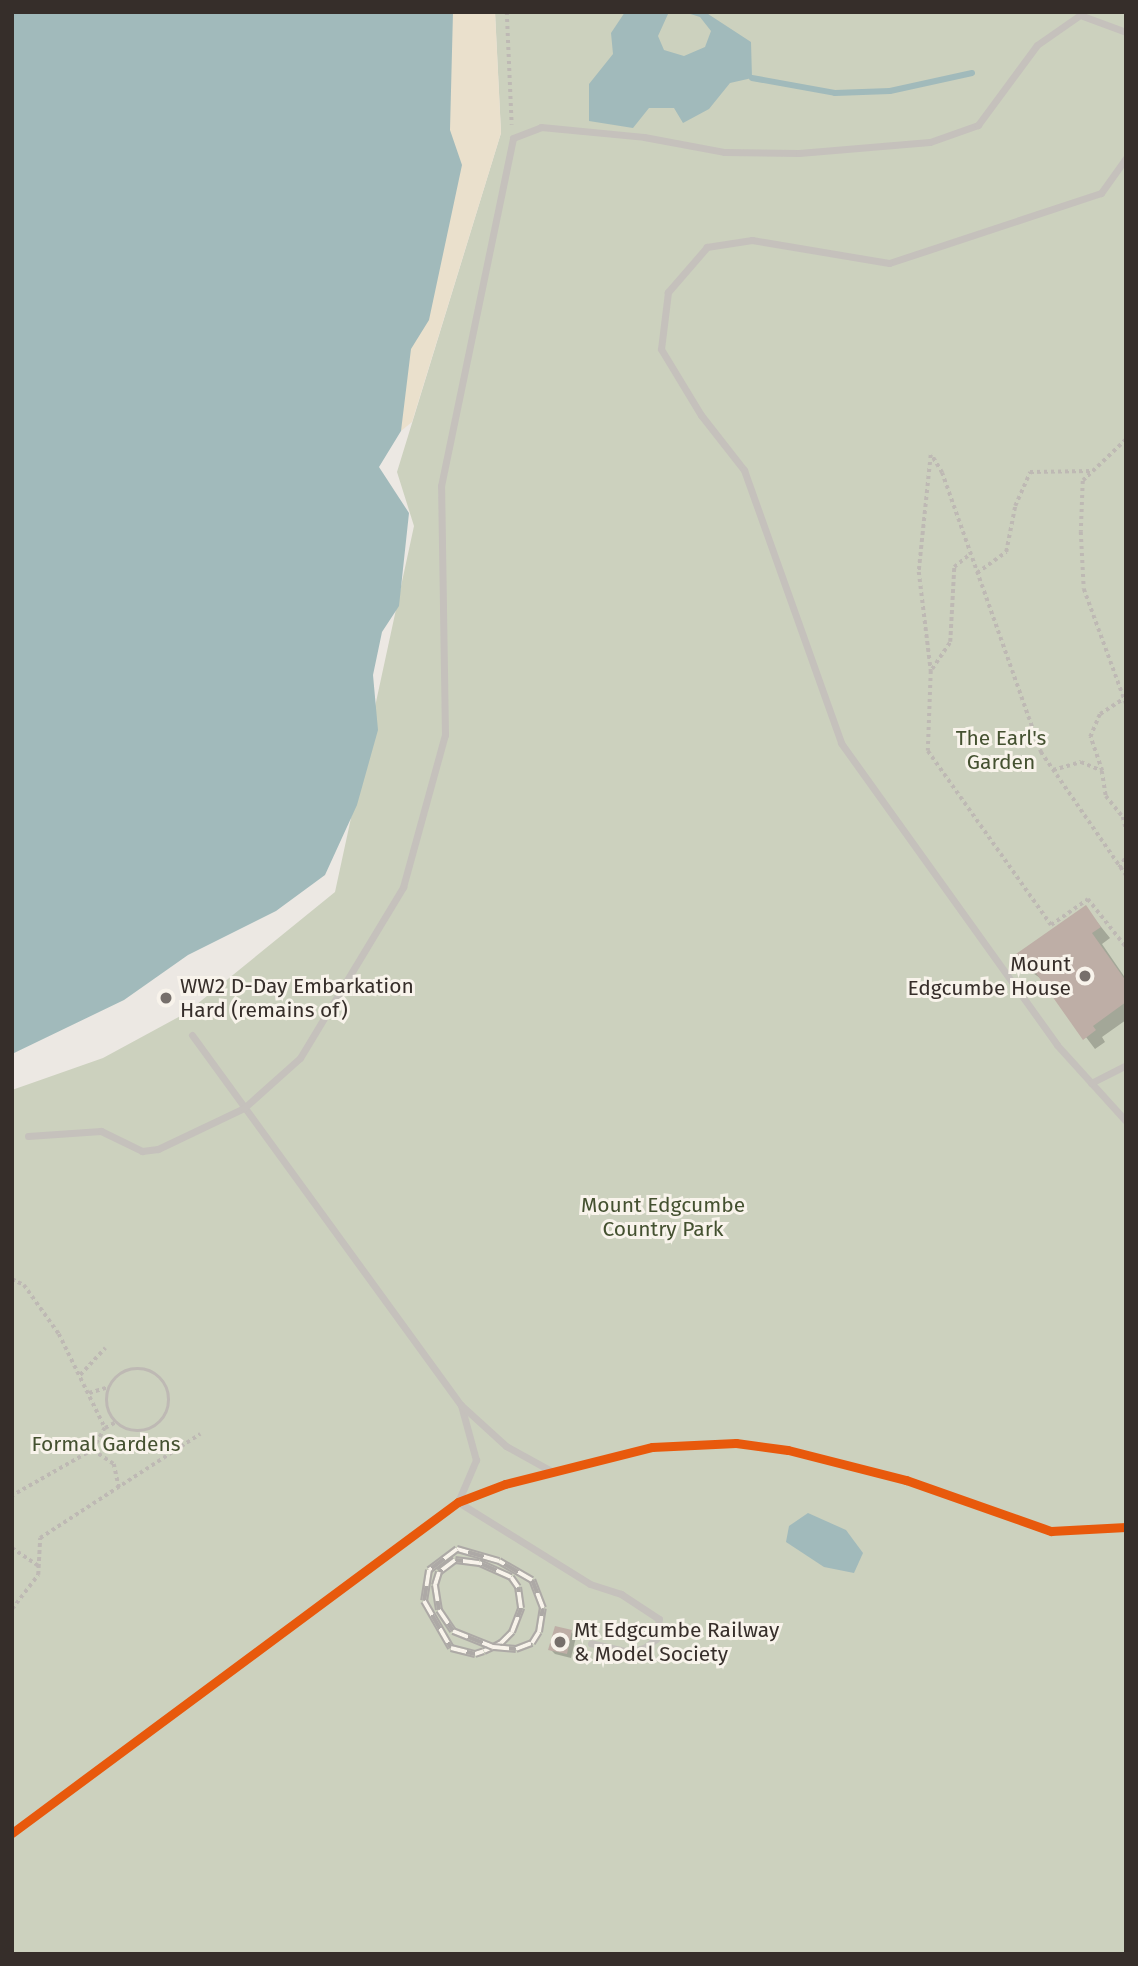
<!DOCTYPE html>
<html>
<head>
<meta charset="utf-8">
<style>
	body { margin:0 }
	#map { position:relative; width:1138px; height:1966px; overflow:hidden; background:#ece8e3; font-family:"Fira Sans",sans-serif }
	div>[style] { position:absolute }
	.green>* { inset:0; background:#ccd1be }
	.sand>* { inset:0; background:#eae0cc }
	.water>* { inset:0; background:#a1babb }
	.shadow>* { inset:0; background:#0003 }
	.stream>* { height:6px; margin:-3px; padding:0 3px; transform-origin:3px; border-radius:3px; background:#a1babb }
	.building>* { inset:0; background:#beaea6 }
	.path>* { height:3.5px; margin-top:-1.75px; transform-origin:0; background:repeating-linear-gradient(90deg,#beb9b4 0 3.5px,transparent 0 7px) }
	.path>.ring { margin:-1.75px; padding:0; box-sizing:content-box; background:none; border:3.5px solid #beb9b4; border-radius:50% }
	.service>* { height:7px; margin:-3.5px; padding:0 3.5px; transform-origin:3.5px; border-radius:3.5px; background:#c5c1bc }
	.rail>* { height:8px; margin-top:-4px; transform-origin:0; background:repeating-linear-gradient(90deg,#f8f3eb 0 16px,#ada9a6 0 32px); box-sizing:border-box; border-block:2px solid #ada9a6 }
	.cycleway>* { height:9px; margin:-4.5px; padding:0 4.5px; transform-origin:4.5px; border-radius:4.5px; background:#e8590c }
	.dots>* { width:19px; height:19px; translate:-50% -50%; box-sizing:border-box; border:4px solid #f8f3eb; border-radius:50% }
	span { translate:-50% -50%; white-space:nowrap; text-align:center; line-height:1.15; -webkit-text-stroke:6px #f8f3eb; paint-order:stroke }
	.park-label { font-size:21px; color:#445130 }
	.poi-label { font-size:21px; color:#362e2a }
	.right { translate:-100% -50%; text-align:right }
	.left { translate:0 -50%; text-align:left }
	.frame { position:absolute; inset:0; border:14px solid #362e2a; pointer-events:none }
</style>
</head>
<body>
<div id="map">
	<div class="green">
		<i style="clip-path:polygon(495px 12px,1126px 12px,1126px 1954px,12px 1954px,12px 1090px,103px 1058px,186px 1013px,335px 892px,414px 526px,397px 472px,501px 133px)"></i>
	</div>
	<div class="sand">
		<i style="clip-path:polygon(427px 12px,495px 12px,501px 133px,412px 422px,401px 431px,374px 426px)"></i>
	</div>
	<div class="water">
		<i style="clip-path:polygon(12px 12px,453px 12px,450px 130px,462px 165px,429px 320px,411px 349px,401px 431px,379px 467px,409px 513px,399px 606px,382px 632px,373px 675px,378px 730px,357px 805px,325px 875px,276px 911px,188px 955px,124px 1000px,12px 1054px)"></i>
		<i style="clip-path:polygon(625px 12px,683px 12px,668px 14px,658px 36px,664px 50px,684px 56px,705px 47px,711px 31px,700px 17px,684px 12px,705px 12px,751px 42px,752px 78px,730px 83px,709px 109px,683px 123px,674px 108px,649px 108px,633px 128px,589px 121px,589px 84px,613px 54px,611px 33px)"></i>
		<i style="clip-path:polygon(808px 1513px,846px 1530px,863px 1553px,854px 1573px,824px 1567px,786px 1542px,789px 1526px)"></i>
	</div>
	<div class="shadow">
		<i style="clip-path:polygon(1085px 907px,1110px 938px,1102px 944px,1126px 979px,1126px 1020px,1102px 1037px,1105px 1042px,1095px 1049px,1043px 980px,1030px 971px)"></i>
		<i style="clip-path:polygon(571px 1632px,576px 1637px,571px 1658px,555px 1654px,550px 1649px)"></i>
	</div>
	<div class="stream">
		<i style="left:752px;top:78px;width:84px;rotate:10.2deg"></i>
		<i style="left:835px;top:93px;width:55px;rotate:-2.1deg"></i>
		<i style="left:890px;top:91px;width:84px;rotate:-12.4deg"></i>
	</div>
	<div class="building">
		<i style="clip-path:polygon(1086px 905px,1101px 927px,1092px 933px,1126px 981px,1126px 1002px,1093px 1026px,1096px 1030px,1083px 1040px,1033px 969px,1029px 972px,1016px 954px)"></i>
		<i style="clip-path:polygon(555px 1626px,572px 1630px,567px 1654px,548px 1650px)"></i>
	</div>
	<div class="path">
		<i style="left:507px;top:12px;width:113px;rotate:87.5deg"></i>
		<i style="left:1126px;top:440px;width:59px;rotate:136.4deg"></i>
		<i style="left:1083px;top:481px;width:51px;rotate:92.2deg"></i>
		<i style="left:1081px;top:532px;width:57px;rotate:87deg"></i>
		<i style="left:1084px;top:589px;width:122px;rotate:69.9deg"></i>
		<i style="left:977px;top:573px;width:36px;rotate:-36deg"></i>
		<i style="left:1006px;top:552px;width:47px;rotate:-78.9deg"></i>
		<i style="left:1015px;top:506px;width:37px;rotate:-66deg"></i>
		<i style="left:1030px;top:472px;width:61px;rotate:-0.9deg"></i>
		<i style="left:932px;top:669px;width:32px;rotate:-56deg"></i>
		<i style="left:950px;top:642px;width:75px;rotate:-86.9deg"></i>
		<i style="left:954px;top:567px;width:21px;rotate:-39deg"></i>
		<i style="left:1053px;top:770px;width:29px;rotate:-16deg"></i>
		<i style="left:1081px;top:762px;width:23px;rotate:23deg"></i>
		<i style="left:1102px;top:771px;width:25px;rotate:81deg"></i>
		<i style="left:1106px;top:796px;width:27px;rotate:51deg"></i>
		<i style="left:1123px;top:817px;width:12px;rotate:76deg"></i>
		<i style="left:1102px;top:771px;width:36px;rotate:-109deg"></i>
		<i style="left:1090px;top:737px;width:25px;rotate:-67deg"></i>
		<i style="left:1100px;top:714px;width:27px;rotate:-33deg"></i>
		<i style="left:1119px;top:868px;width:13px;rotate:-58deg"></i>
		<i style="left:1126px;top:876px;width:150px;rotate:-124.6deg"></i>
		<i style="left:1041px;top:753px;width:297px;rotate:-109.5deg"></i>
		<i style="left:942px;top:473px;width:21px;rotate:-121deg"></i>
		<i style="left:931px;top:455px;width:118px;rotate:95.9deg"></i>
		<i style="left:919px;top:572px;width:100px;rotate:83.1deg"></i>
		<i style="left:931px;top:671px;width:80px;rotate:92.1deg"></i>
		<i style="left:928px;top:751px;width:213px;rotate:54.7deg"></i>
		<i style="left:1051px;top:925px;width:45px;rotate:-35.1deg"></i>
		<i style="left:1088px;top:899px;width:61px;rotate:51.6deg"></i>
		<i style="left:12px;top:1279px;width:13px;rotate:27deg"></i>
		<i style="left:24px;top:1285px;width:60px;rotate:54.5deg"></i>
		<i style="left:59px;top:1334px;width:105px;rotate:63.9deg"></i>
		<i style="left:105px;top:1428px;width:25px;rotate:119deg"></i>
		<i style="left:93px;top:1450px;width:93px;rotate:150.4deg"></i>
		<i class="ring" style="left:107px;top:1369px;width:58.5px;height:58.5px"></i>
		<i style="left:80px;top:1375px;width:37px;rotate:-47deg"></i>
		<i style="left:89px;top:1393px;width:21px;rotate:-17deg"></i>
		<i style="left:105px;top:1428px;width:13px;rotate:-29deg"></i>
		<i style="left:93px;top:1450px;width:25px;rotate:34deg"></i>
		<i style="left:114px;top:1464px;width:25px;rotate:78deg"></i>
		<i style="left:12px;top:1548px;width:32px;rotate:34deg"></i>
		<i style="left:12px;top:1609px;width:43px;rotate:-52.6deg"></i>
		<i style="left:38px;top:1575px;width:37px;rotate:-87deg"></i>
		<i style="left:40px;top:1538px;width:191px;rotate:-33deg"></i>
	</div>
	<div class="service">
		<i style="left:1126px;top:158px;width:43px;rotate:125.5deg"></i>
		<i style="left:1101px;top:193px;width:223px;rotate:161.7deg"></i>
		<i style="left:889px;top:263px;width:139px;rotate:-170.5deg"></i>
		<i style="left:752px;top:240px;width:46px;rotate:171.2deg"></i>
		<i style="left:707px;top:247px;width:60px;rotate:130.9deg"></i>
		<i style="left:668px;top:292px;width:57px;rotate:97deg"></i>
		<i style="left:661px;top:349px;width:77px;rotate:58.8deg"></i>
		<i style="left:701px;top:415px;width:70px;rotate:52deg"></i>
		<i style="left:744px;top:470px;width:290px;rotate:70.4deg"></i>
		<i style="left:841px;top:743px;width:371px;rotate:54.4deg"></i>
		<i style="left:1057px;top:1045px;width:103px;rotate:47.8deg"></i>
		<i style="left:192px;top:1035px;width:457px;rotate:54deg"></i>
		<i style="left:1091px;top:1083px;width:39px;rotate:-27deg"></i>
		<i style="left:28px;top:1136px;width:73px;rotate:-3.9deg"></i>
		<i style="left:101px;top:1131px;width:46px;rotate:26deg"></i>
		<i style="left:142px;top:1151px;width:16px;rotate:-7deg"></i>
		<i style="left:158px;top:1149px;width:95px;rotate:-25.5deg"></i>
		<i style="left:244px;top:1108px;width:75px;rotate:-41.8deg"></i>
		<i style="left:300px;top:1058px;width:200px;rotate:-58.9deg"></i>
		<i style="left:403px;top:887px;width:158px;rotate:-74.6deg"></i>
		<i style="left:445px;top:735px;width:249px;rotate:-90.9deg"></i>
		<i style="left:441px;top:486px;width:355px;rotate:-78.3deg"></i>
		<i style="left:513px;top:138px;width:30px;rotate:-21deg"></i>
		<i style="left:541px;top:127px;width:103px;rotate:5.5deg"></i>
		<i style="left:644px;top:137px;width:81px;rotate:10.6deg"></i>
		<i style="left:724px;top:152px;width:75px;rotate:0.8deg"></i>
		<i style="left:799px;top:153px;width:131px;rotate:-4.8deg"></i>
		<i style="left:930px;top:142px;width:51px;rotate:-19.5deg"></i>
		<i style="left:978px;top:125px;width:99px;rotate:-53.6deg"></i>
		<i style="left:1037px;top:45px;width:52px;rotate:-34.9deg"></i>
		<i style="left:1080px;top:15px;width:49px;rotate:20.3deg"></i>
		<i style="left:458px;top:1502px;width:155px;rotate:31.8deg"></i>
		<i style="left:590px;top:1584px;width:33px;rotate:18deg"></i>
		<i style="left:621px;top:1594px;width:45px;rotate:33.3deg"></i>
		<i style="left:659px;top:1619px;width:20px;rotate:99deg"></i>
		<i style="left:656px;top:1639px;width:15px;rotate:143deg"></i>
		<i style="left:644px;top:1648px;width:16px;rotate:165deg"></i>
		<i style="left:629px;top:1652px;width:39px;rotate:-167deg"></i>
		<i style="left:458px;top:1502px;width:46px;rotate:-66.8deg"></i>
		<i style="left:476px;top:1460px;width:57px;rotate:-105.3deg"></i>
		<i style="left:461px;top:1405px;width:61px;rotate:42.3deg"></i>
		<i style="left:506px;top:1446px;width:54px;rotate:29deg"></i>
		<i style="left:12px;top:1833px;width:555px;rotate:-36.58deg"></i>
		<i style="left:458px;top:1502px;width:50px;rotate:-21deg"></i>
		<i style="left:505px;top:1484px;width:152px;rotate:-14.1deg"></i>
		<i style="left:652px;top:1447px;width:84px;rotate:-2.7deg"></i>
		<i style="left:736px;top:1443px;width:52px;rotate:7.7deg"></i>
		<i style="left:788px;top:1450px;width:122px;rotate:14.3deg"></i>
		<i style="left:906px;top:1480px;width:154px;rotate:19.4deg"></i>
		<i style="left:1051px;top:1531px;width:75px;rotate:-3.1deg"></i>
	</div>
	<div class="rail">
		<i style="left:499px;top:1561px;width:44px;rotate:-164.1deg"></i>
		<i style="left:457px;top:1549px;width:35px;rotate:143deg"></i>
		<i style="left:429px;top:1570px;width:31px;rotate:99deg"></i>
		<i style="left:424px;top:1601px;width:54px;rotate:60.1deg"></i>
		<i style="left:451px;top:1648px;width:25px;rotate:14deg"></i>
		<i style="left:475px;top:1654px;width:9px;rotate:-18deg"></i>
		<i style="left:484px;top:1651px;width:10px;rotate:-24deg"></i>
		<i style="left:493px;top:1647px;width:9px;rotate:-27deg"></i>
		<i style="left:501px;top:1643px;width:16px;rotate:-45deg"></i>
		<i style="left:512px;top:1632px;width:26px;rotate:-69deg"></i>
		<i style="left:521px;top:1608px;width:21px;rotate:-98deg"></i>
		<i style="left:518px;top:1587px;width:12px;rotate:-125deg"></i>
		<i style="left:511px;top:1577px;width:35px;rotate:-156deg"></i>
		<i style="left:479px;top:1563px;width:24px;rotate:-173deg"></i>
		<i style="left:455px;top:1560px;width:20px;rotate:143deg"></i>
		<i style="left:439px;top:1572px;width:14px;rotate:107deg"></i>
		<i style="left:435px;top:1585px;width:25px;rotate:81deg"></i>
		<i style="left:439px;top:1610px;width:25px;rotate:56deg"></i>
		<i style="left:453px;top:1631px;width:43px;rotate:21.8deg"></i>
		<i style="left:493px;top:1647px;width:23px;rotate:5deg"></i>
		<i style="left:516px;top:1649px;width:17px;rotate:-21deg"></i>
		<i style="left:532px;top:1643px;width:13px;rotate:-58deg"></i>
		<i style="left:539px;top:1632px;width:24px;rotate:-81deg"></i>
		<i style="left:543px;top:1608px;width:30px;rotate:-111deg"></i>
		<i style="left:532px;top:1580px;width:38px;rotate:-150deg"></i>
	</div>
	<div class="cycleway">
		<i style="left:12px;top:1833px;width:555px;rotate:-36.58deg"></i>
		<i style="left:458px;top:1502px;width:50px;rotate:-21deg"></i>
		<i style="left:505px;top:1484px;width:152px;rotate:-14.1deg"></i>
		<i style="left:652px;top:1447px;width:84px;rotate:-2.7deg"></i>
		<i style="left:736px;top:1443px;width:52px;rotate:7.7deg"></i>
		<i style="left:788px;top:1450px;width:122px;rotate:14.3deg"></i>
		<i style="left:906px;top:1480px;width:154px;rotate:19.4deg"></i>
		<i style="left:1051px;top:1531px;width:75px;rotate:-3.1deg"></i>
	</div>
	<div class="dots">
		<i style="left:1085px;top:976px;background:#766f6b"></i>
		<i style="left:166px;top:998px;background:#766f6b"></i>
		<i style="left:560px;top:1642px;background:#766f6b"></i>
	</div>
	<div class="park-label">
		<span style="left:1001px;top:750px">The Earl's<br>Garden</span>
		<span style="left:663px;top:1217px">Mount Edgcumbe<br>Country Park</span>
		<span style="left:106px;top:1444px">Formal Gardens</span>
	</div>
	<div class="poi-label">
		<span class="right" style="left:1071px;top:976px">Mount<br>Edgcumbe House</span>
		<span class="left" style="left:180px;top:998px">WW2 D-Day Embarkation<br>Hard (remains of)</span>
		<span class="left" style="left:574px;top:1642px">Mt Edgcumbe Railway<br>&amp; Model Society</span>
	</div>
	<div class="frame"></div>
</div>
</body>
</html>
